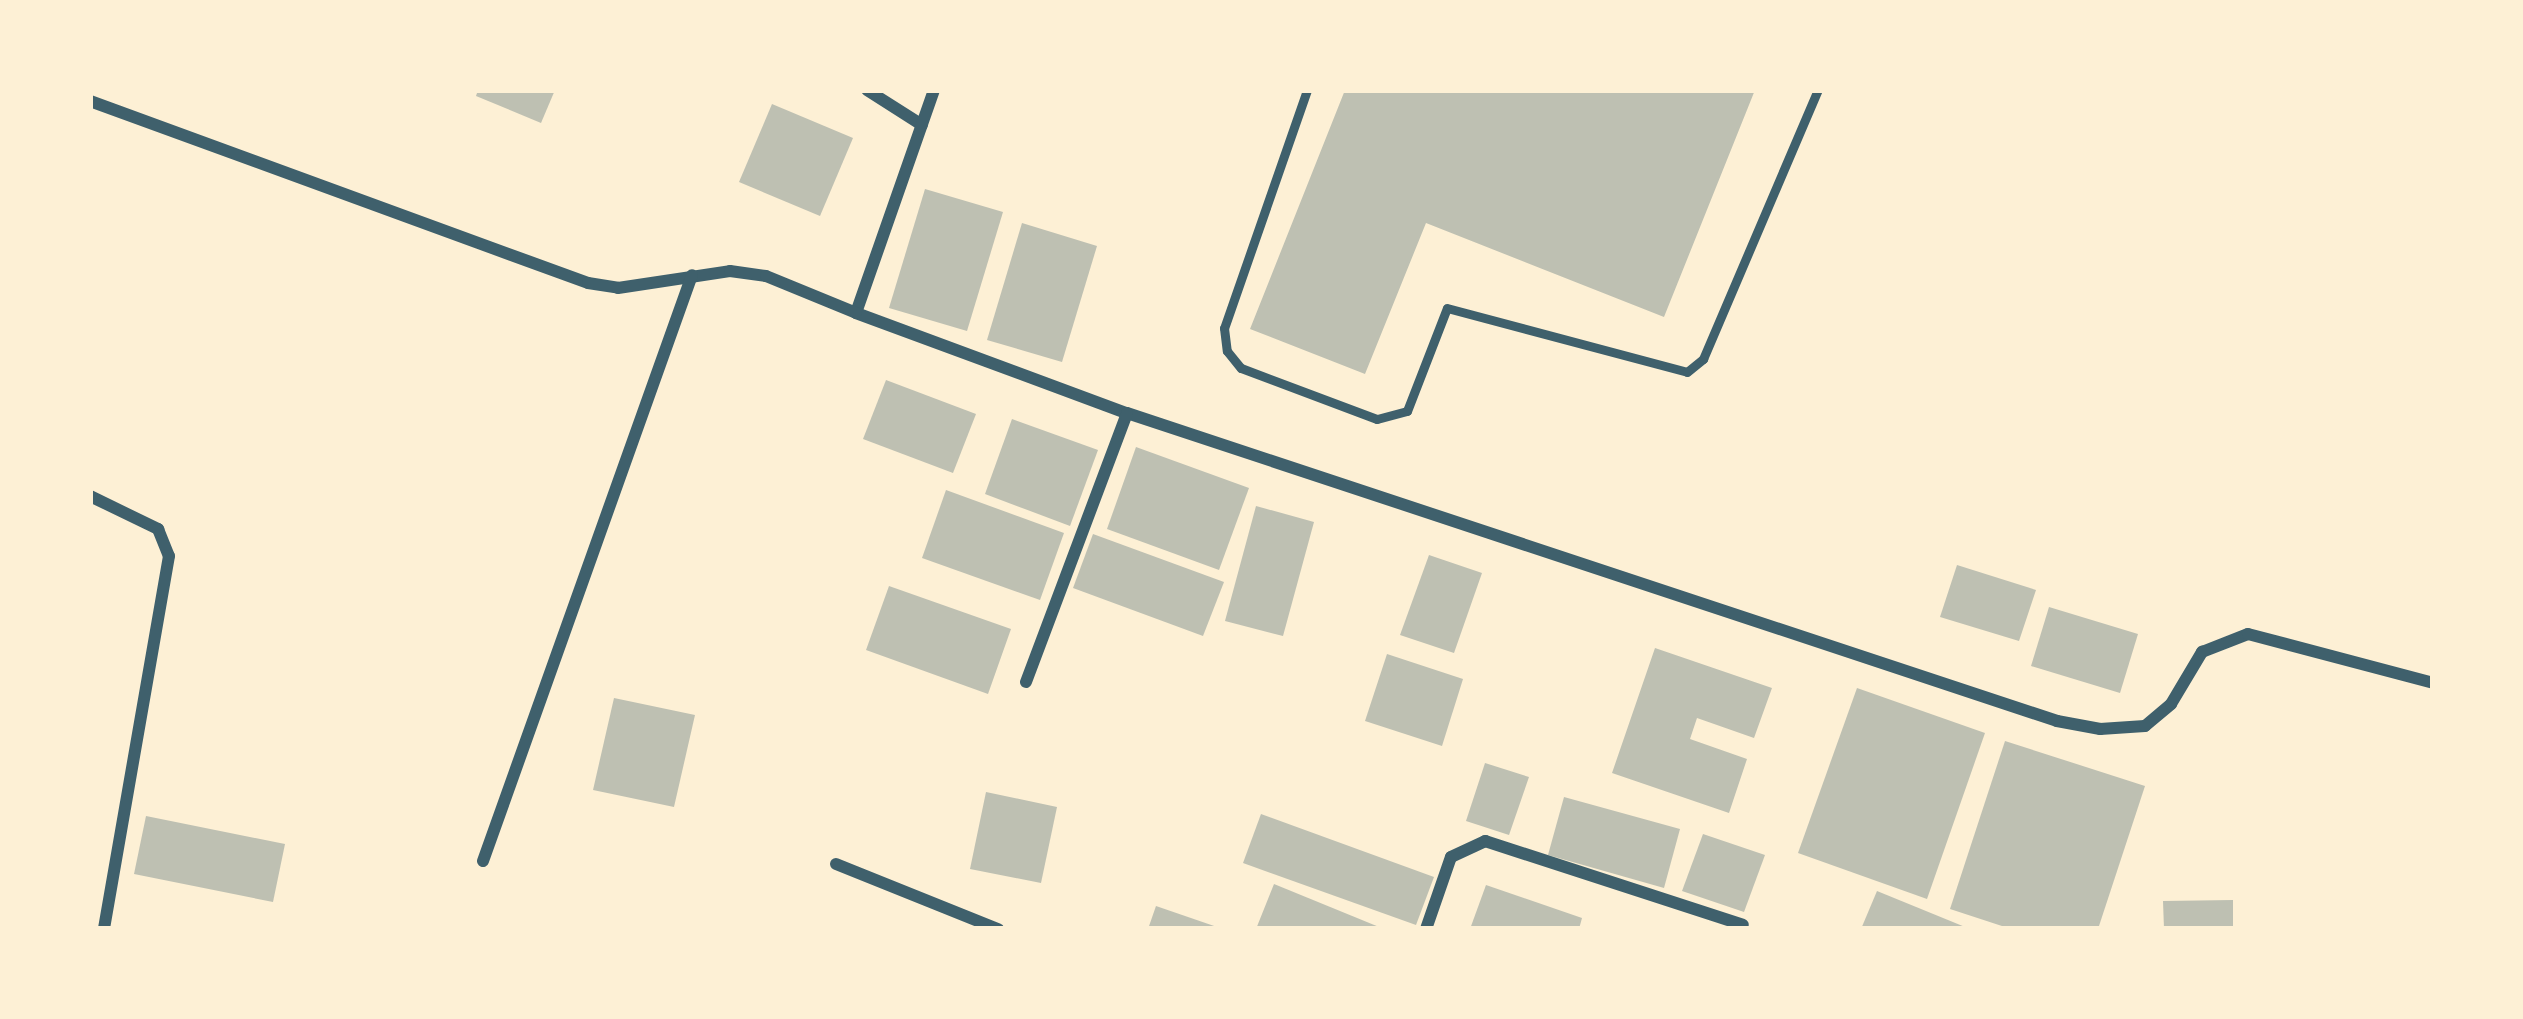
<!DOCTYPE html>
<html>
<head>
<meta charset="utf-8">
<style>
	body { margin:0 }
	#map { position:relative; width:2523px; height:1019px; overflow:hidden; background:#fdf0d5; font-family:"DejaVu Sans",sans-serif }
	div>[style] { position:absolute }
	.building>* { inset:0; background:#bec0b2 }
	.service>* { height:9px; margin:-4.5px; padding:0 4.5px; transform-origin:4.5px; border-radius:4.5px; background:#3f606c }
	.minor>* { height:12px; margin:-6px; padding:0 6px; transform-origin:6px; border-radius:6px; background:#3f606c }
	span { translate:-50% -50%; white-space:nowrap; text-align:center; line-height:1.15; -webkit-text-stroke:10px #fdf0d5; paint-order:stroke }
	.frame { position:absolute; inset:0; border:93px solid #fdf0d5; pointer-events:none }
</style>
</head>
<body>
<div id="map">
	<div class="building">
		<i style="clip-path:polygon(478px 90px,555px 90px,541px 123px,476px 96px)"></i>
		<i style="clip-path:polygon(1345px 90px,1755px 90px,1664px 317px,1426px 223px,1365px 374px,1250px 329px)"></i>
		<i style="clip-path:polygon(772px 104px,853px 138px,820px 216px,739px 182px)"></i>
		<i style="clip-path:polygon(925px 189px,1003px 212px,967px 331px,889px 308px)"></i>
		<i style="clip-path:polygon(1022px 223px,1097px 246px,1062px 362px,987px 340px)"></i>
		<i style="clip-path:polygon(886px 380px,976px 414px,953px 473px,863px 439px)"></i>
		<i style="clip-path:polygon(1012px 419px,1098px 450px,1070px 526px,985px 494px)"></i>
		<i style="clip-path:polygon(1136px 447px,1249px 488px,1219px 570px,1107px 529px)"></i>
		<i style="clip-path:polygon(946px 490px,1064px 533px,1040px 600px,922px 558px)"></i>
		<i style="clip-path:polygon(1256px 506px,1314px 522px,1283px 636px,1225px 621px)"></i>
		<i style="clip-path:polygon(1093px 534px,1224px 582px,1203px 636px,1073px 588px)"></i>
		<i style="clip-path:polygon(1429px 555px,1482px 573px,1454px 653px,1400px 635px)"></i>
		<i style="clip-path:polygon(1957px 565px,2036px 590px,2019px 641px,1940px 617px)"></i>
		<i style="clip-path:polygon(889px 586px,1011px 629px,988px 694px,866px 650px)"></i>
		<i style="clip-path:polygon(2049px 607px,2138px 634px,2120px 693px,2031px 666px)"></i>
		<i style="clip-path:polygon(1655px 648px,1772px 688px,1754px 738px,1697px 718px,1690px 739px,1747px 759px,1729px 813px,1612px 773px)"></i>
		<i style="clip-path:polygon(1387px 654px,1463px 679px,1442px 746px,1365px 721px)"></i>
		<i style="clip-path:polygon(1857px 688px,1985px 733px,1927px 899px,1798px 853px)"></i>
		<i style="clip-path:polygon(614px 698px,695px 715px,674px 807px,593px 790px)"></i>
		<i style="clip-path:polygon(2005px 741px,2145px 786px,2098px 929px,2005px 927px,1950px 909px)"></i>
		<i style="clip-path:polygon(1485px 763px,1529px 777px,1509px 835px,1466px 821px)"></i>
		<i style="clip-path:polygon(986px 792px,1057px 807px,1041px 883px,970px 869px)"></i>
		<i style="clip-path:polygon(1564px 797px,1680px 829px,1664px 888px,1548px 855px)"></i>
		<i style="clip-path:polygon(1261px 814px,1434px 877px,1416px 925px,1243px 863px)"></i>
		<i style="clip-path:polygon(146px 816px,285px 844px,273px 902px,134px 874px)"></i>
		<i style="clip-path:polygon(1703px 834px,1765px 855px,1744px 912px,1682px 891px)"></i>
		<i style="clip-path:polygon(1274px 884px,1384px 929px,1256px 929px)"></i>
		<i style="clip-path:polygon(1486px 885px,1582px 918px,1579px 929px,1470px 929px)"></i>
		<i style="clip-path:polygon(1877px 891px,1970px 929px,1861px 929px)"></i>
		<i style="clip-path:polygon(2233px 900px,2233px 929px,2164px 929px,2163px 901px)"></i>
		<i style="clip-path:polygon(1156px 906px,1220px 928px,1220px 929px,1148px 929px)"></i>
	</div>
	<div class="service">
		<i style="left:1307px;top:90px;width:252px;rotate:109.2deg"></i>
		<i style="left:1224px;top:328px;width:23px;rotate:83deg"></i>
		<i style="left:1227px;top:351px;width:22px;rotate:51deg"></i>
		<i style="left:1241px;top:368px;width:145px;rotate:20.6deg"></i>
		<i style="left:1377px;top:419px;width:31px;rotate:-15deg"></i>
		<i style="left:1407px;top:411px;width:110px;rotate:-68.8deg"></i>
		<i style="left:1447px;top:308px;width:248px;rotate:14.9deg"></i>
		<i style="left:1687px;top:372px;width:21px;rotate:-39deg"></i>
		<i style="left:1703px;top:359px;width:293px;rotate:-66.9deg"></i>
	</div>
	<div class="minor">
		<i style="left:867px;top:90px;width:65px;rotate:32.5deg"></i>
		<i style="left:934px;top:90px;width:236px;rotate:109.3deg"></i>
		<i style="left:856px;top:313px;width:289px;rotate:20.3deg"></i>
		<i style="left:1127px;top:413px;width:980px;rotate:18.32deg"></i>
		<i style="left:2057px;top:721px;width:44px;rotate:10.5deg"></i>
		<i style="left:2100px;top:729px;width:45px;rotate:-3.8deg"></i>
		<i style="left:2145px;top:726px;width:34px;rotate:-40deg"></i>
		<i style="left:2171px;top:704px;width:61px;rotate:-59.2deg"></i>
		<i style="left:2202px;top:652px;width:49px;rotate:-21.4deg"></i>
		<i style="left:2248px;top:634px;width:191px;rotate:14.8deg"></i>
		<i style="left:90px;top:101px;width:530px;rotate:20.08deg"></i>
		<i style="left:588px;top:283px;width:30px;rotate:9deg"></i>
		<i style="left:618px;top:288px;width:113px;rotate:-8.6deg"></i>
		<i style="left:730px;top:271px;width:36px;rotate:8deg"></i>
		<i style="left:766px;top:276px;width:97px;rotate:22.3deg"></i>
		<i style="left:90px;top:496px;width:76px;rotate:25.9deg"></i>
		<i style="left:158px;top:529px;width:29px;rotate:68deg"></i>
		<i style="left:169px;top:556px;width:379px;rotate:99.9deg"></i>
		<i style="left:1026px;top:682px;width:287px;rotate:-69.4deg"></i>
		<i style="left:483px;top:861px;width:622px;rotate:-70.37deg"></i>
		<i style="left:836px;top:864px;width:175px;rotate:21.9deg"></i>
		<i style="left:1426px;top:929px;width:76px;rotate:-70.9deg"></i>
		<i style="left:1451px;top:857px;width:38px;rotate:-25deg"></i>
		<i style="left:1485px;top:841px;width:271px;rotate:18deg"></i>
	</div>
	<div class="frame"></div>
</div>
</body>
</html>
